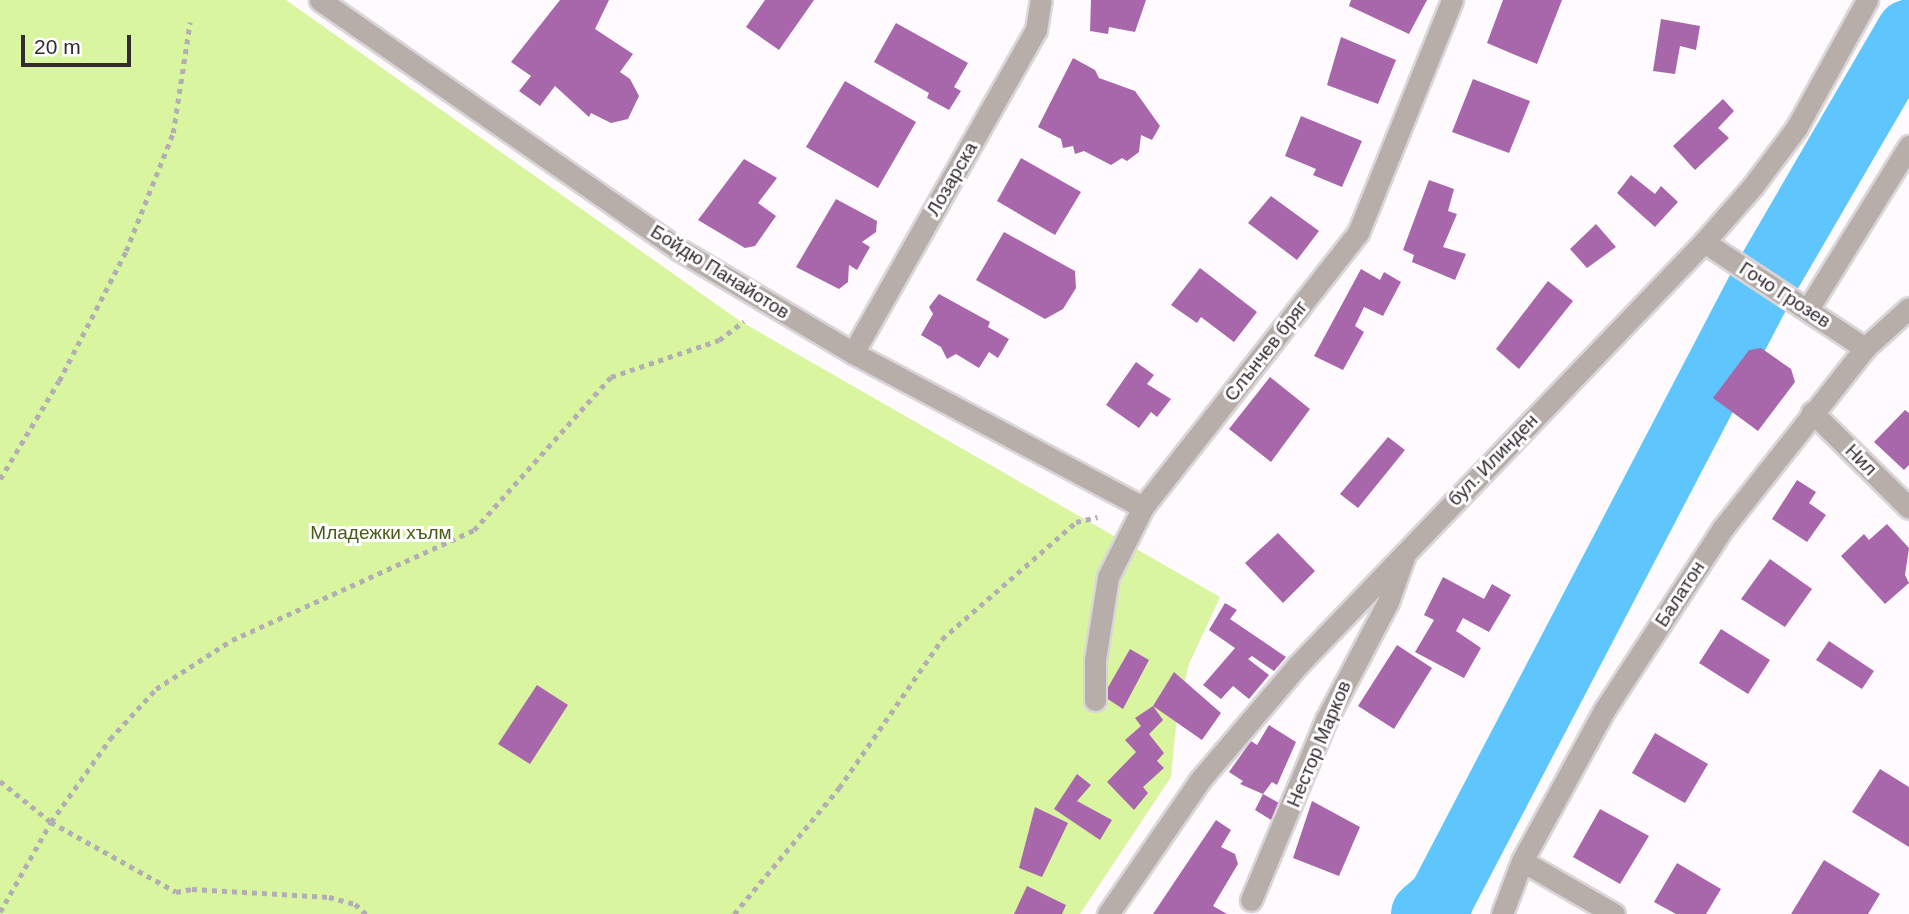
<!DOCTYPE html>
<html>
<head>
<meta charset="utf-8">
<style>
	body { margin:0 }
	#map { position:relative; width:1909px; height:914px; overflow:hidden; background:#fefafe; font-family:Arial,sans-serif }
	div>[style] { position:absolute }
	.green>* { inset:0; background:#d9f5a0 }
	.river>* { height:66px; margin:-33px; padding:0 33px; transform-origin:33px; border-radius:33px; background:#5ec6fd }
	.building>* { inset:0; background:#a967ab }
	.path>* { height:4.5px; margin-top:-2.25px; transform-origin:0; background:repeating-linear-gradient(90deg,#b3aeb3 0 5px,transparent 0 10px) }
	.roads { filter:drop-shadow(2px 0 #d9d5d9) drop-shadow(-2px 0 #d9d5d9) drop-shadow(0 2px #d9d5d9) drop-shadow(0 -2px #d9d5d9) }
	.minor>* { height:21px; margin:-10.5px; padding:0 10.5px; transform-origin:10.5px; border-radius:10.5px; background:#b8aea9 }
	span { translate:-50% -50%; white-space:nowrap; text-align:center; line-height:1.15; -webkit-text-stroke:6px #fff; paint-order:stroke }
	.street-label { font-size:19px; color:#322b32 }
	.park-label { font-size:19px; color:#495b19 }
	.scale { position:absolute; left:21px; top:35px; width:110px; height:32px; box-sizing:border-box; border:4px solid #322b32; border-top:0; padding-left:9px; font-size:21px; line-height:24px; white-space:nowrap; color:#322b32; -webkit-text-stroke:5px #fff; paint-order:stroke }
</style>
</head>
<body>
<div id="map">
	<div class="green">
		<i style="clip-path:polygon(0 0,286px 0,740px 321px,1220px 597px,1189px 664px,1177px 716px,1171px 777px,1080px 914px,0 914px)"></i>
	</div>
	<div class="river">
		<i style="left:1424px;top:914px;width:23px;rotate:-41deg"></i>
		<i style="left:1441px;top:899px;width:695px;rotate:-62.4deg"></i>
		<i style="left:1763px;top:283px;width:290px;rotate:-59.8deg"></i>
	</div>
	<div class="building">
		<i style="clip-path:polygon(560px 0,609px 0,595px 29px,633px 54px,620px 72px,630px 79px,639px 96px,628px 119px,611px 123px,591px 113px,589px 117px,555px 86px,540px 106px,519px 91px,531px 76px,511px 62px)"></i>
		<i style="clip-path:polygon(765px 0,814px 0,779px 50px,746px 27px)"></i>
		<i style="clip-path:polygon(1091px 0,1146px 0,1135px 32px,1109px 27px,1108px 34px,1090px 31px)"></i>
		<i style="clip-path:polygon(1351px 0,1427px 0,1409px 34px,1349px 6px)"></i>
		<i style="clip-path:polygon(1503px 0,1562px 0,1537px 64px,1487px 43px)"></i>
		<i style="clip-path:polygon(1661px 19px,1700px 26px,1696px 50px,1680px 46px,1675px 74px,1653px 71px)"></i>
		<i style="clip-path:polygon(896px 23px,968px 63px,954px 87px,961px 91px,949px 110px,927px 98px,929px 93px,874px 62px)"></i>
		<i style="clip-path:polygon(1341px 37px,1396px 60px,1378px 104px,1327px 85px)"></i>
		<i style="clip-path:polygon(1073px 58px,1095px 70px,1099px 78px,1135px 91px,1160px 126px,1152px 140px,1141px 135px,1139px 152px,1127px 161px,1122px 158px,1111px 165px,1084px 151px,1075px 154px,1073px 146px,1063px 148px,1061px 139px,1038px 127px)"></i>
		<i style="clip-path:polygon(1473px 79px,1530px 101px,1509px 153px,1452px 132px)"></i>
		<i style="clip-path:polygon(845px 81px,916px 122px,878px 188px,806px 147px)"></i>
		<i style="clip-path:polygon(1723px 99px,1734px 111px,1718px 128px,1729px 138px,1695px 170px,1673px 146px)"></i>
		<i style="clip-path:polygon(1301px 116px,1362px 141px,1342px 187px,1313px 175px,1316px 169px,1285px 156px)"></i>
		<i style="clip-path:polygon(1021px 158px,1081px 192px,1055px 235px,997px 201px)"></i>
		<i style="clip-path:polygon(744px 159px,777px 178px,758px 203px,776px 216px,755px 246px,745px 248px,698px 220px)"></i>
		<i style="clip-path:polygon(1631px 175px,1655px 194px,1661px 186px,1678px 202px,1655px 227px,1617px 193px)"></i>
		<i style="clip-path:polygon(1429px 180px,1454px 189px,1448px 211px,1457px 214px,1443px 247px,1466px 254px,1455px 280px,1412px 262px,1414px 255px,1403px 250px)"></i>
		<i style="clip-path:polygon(1271px 196px,1319px 231px,1297px 260px,1248px 223px)"></i>
		<i style="clip-path:polygon(836px 199px,877px 221px,876px 232px,862px 242px,870px 247px,857px 270px,849px 265px,848px 282px,839px 289px,796px 267px)"></i>
		<i style="clip-path:polygon(1596px 224px,1616px 247px,1587px 268px,1570px 249px)"></i>
		<i style="clip-path:polygon(1004px 232px,1075px 271px,1076px 288px,1063px 309px,1045px 319px,976px 280px)"></i>
		<i style="clip-path:polygon(1200px 268px,1257px 312px,1234px 342px,1201px 317px,1197px 323px,1171px 305px)"></i>
		<i style="clip-path:polygon(1361px 269px,1380px 280px,1384px 272px,1401px 282px,1383px 316px,1364px 307px,1355px 326px,1364px 332px,1343px 370px,1314px 356px)"></i>
		<i style="clip-path:polygon(1548px 281px,1573px 301px,1519px 369px,1496px 349px)"></i>
		<i style="clip-path:polygon(939px 294px,990px 322px,988px 327px,1009px 339px,998px 358px,989px 352px,979px 368px,956px 354px,947px 359px,941px 347px,921px 335px,933px 314px,929px 307px)"></i>
		<i style="clip-path:polygon(1761px 348px,1791px 369px,1795px 382px,1758px 431px,1713px 398px,1749px 350px)"></i>
		<i style="clip-path:polygon(1136px 362px,1154px 375px,1147px 384px,1171px 399px,1157px 417px,1151px 412px,1139px 428px,1106px 405px)"></i>
		<i style="clip-path:polygon(1270px 377px,1310px 409px,1271px 462px,1229px 429px)"></i>
		<i style="clip-path:polygon(1905px 410px,1909px 413px,1909px 465px,1904px 470px,1874px 442px)"></i>
		<i style="clip-path:polygon(1388px 437px,1405px 450px,1358px 508px,1340px 494px)"></i>
		<i style="clip-path:polygon(1797px 480px,1816px 492px,1809px 503px,1826px 515px,1807px 542px,1772px 519px)"></i>
		<i style="clip-path:polygon(1887px 524px,1909px 548px,1905px 575px,1909px 583px,1885px 604px,1841px 556px,1864px 534px,1869px 540px)"></i>
		<i style="clip-path:polygon(1278px 533px,1315px 571px,1283px 603px,1245px 563px)"></i>
		<i style="clip-path:polygon(1770px 559px,1812px 589px,1785px 627px,1741px 599px)"></i>
		<i style="clip-path:polygon(1443px 577px,1484px 599px,1492px 584px,1511px 595px,1489px 632px,1463px 618px,1456px 631px,1481px 648px,1464px 678px,1415px 652px,1434px 620px,1424px 615px)"></i>
		<i style="clip-path:polygon(1225px 603px,1237px 610px,1230px 619px,1286px 657px,1274px 671px,1252px 656px,1248px 659px,1269px 675px,1249px 699px,1233px 686px,1221px 699px,1203px 685px,1235px 648px,1209px 630px)"></i>
		<i style="clip-path:polygon(1721px 629px,1770px 660px,1748px 694px,1699px 663px)"></i>
		<i style="clip-path:polygon(1829px 641px,1874px 671px,1862px 689px,1816px 660px)"></i>
		<i style="clip-path:polygon(1397px 645px,1432px 668px,1394px 729px,1358px 706px)"></i>
		<i style="clip-path:polygon(1130px 649px,1149px 660px,1123px 709px,1103px 696px)"></i>
		<i style="clip-path:polygon(1174px 672px,1221px 713px,1202px 740px,1153px 706px,1163px 720px,1149px 734px,1164px 753px,1157px 761px,1164px 768px,1143px 787px,1148px 793px,1134px 810px,1107px 782px,1136px 752px,1125px 740px,1141px 726px,1135px 718px,1153px 706px)"></i>
		<i style="clip-path:polygon(537px 685px,568px 705px,530px 764px,498px 744px)"></i>
		<i style="clip-path:polygon(1269px 725px,1296px 742px,1277px 785px,1272px 782px,1263px 794px,1240px 784px,1243px 781px,1229px 772px,1251px 741px,1257px 745px)"></i>
		<i style="clip-path:polygon(1655px 733px,1708px 764px,1685px 803px,1632px 773px)"></i>
		<i style="clip-path:polygon(1880px 769px,1909px 787px,1909px 847px,1852px 812px)"></i>
		<i style="clip-path:polygon(1077px 774px,1091px 785px,1077px 801px,1112px 820px,1100px 840px,1054px 809px)"></i>
		<i style="clip-path:polygon(1263px 794px,1281px 804px,1273px 821px,1255px 810px)"></i>
		<i style="clip-path:polygon(1312px 801px,1360px 827px,1339px 876px,1293px 858px)"></i>
		<i style="clip-path:polygon(1035px 807px,1068px 823px,1042px 877px,1019px 868px)"></i>
		<i style="clip-path:polygon(1600px 809px,1649px 836px,1620px 884px,1573px 857px)"></i>
		<i style="clip-path:polygon(1216px 820px,1231px 830px,1221px 847px,1235px 854px,1238px 864px,1213px 906px,1227px 914px,1153px 914px)"></i>
		<i style="clip-path:polygon(1824px 860px,1880px 894px,1868px 914px,1791px 914px)"></i>
		<i style="clip-path:polygon(1677px 863px,1721px 889px,1706px 914px,1676px 914px,1654px 902px)"></i>
		<i style="clip-path:polygon(1027px 886px,1066px 905px,1062px 914px,1014px 914px)"></i>
	</div>
	<div class="path">
		<i style="left:0;top:479px;width:114px;rotate:-59deg"></i>
		<i style="left:59px;top:381px;width:146px;rotate:-62.7deg"></i>
		<i style="left:126px;top:251px;width:127px;rotate:-68.3deg"></i>
		<i style="left:173px;top:133px;width:112px;rotate:-81.3deg"></i>
		<i style="left:0;top:781px;width:65px;rotate:38.8deg"></i>
		<i style="left:51px;top:822px;width:102px;rotate:-54.6deg"></i>
		<i style="left:110px;top:739px;width:68px;rotate:-47.4deg"></i>
		<i style="left:156px;top:689px;width:90px;rotate:-32.8deg"></i>
		<i style="left:232px;top:640px;width:266px;rotate:-24.4deg"></i>
		<i style="left:474px;top:530px;width:205px;rotate:-48.2deg"></i>
		<i style="left:611px;top:377px;width:114px;rotate:-18.9deg"></i>
		<i style="left:719px;top:340px;width:31px;rotate:-37deg"></i>
		<i style="left:0;top:912px;width:103px;rotate:-60.5deg"></i>
		<i style="left:51px;top:822px;width:143px;rotate:29.2deg"></i>
		<i style="left:176px;top:892px;width:16px;rotate:-11deg"></i>
		<i style="left:192px;top:889px;width:137px;rotate:3.3deg"></i>
		<i style="left:329px;top:897px;width:27px;rotate:15deg"></i>
		<i style="left:355px;top:904px;width:15px;rotate:42deg"></i>
		<i style="left:734px;top:914px;width:164px;rotate:-50.2deg"></i>
		<i style="left:839px;top:788px;width:181px;rotate:-55.3deg"></i>
		<i style="left:942px;top:639px;width:178px;rotate:-41.1deg"></i>
		<i style="left:1076px;top:522px;width:22px;rotate:-13deg"></i>
	</div>
	<div class="roads">
		<div class="minor">
			<i style="left:320px;top:0;width:436px;rotate:34.8deg"></i>
			<i style="left:678px;top:249px;width:204px;rotate:30.7deg"></i>
			<i style="left:853px;top:353px;width:328px;rotate:28deg"></i>
			<i style="left:1704px;top:242px;width:193px;rotate:33.4deg"></i>
			<i style="left:1808px;top:309px;width:192px;rotate:-58.2deg"></i>
			<i style="left:853px;top:353px;width:371px;rotate:-60.5deg"></i>
			<i style="left:1036px;top:30px;width:30px;rotate:-81deg"></i>
			<i style="left:1812px;top:412px;width:136px;rotate:44.7deg"></i>
			<i style="left:1095px;top:700px;width:40px;rotate:-90deg"></i>
			<i style="left:1095px;top:660px;width:84px;rotate:-81.1deg"></i>
			<i style="left:1108px;top:577px;width:78px;rotate:-63.4deg"></i>
			<i style="left:1143px;top:507px;width:348px;rotate:-51.9deg"></i>
			<i style="left:1358px;top:233px;width:251px;rotate:-68deg"></i>
			<i style="left:1522px;top:861px;width:106px;rotate:29.9deg"></i>
			<i style="left:1251px;top:900px;width:195px;rotate:-67.4deg"></i>
			<i style="left:1326px;top:720px;width:133px;rotate:-62.3deg"></i>
			<i style="left:1388px;top:602px;width:48px;rotate:-70.4deg"></i>
			<i style="left:1108px;top:914px;width:163px;rotate:-55.5deg"></i>
			<i style="left:1200px;top:780px;width:150px;rotate:-49.6deg"></i>
			<i style="left:1297px;top:666px;width:588px;rotate:-46.17deg"></i>
			<i style="left:1704px;top:242px;width:74px;rotate:-48.8deg"></i>
			<i style="left:1753px;top:186px;width:74px;rotate:-53.3deg"></i>
			<i style="left:1797px;top:127px;width:145px;rotate:-61.1deg"></i>
			<i style="left:1502px;top:914px;width:57px;rotate:-69.3deg"></i>
			<i style="left:1522px;top:861px;width:173px;rotate:-61.4deg"></i>
			<i style="left:1605px;top:709px;width:216px;rotate:-56.9deg"></i>
			<i style="left:1723px;top:528px;width:229px;rotate:-51.7deg"></i>
			<i style="left:1865px;top:348px;width:59px;rotate:-42.3deg"></i>
		</div>
	</div>
	<div class="street-label">
		<span style="left:952px;top:179px;rotate:-60deg">Лозарска</span>
		<span style="left:720px;top:272px;rotate:32deg">Бойдю Панайотов</span>
		<span style="left:1785px;top:295px;rotate:33deg">Гочо Грозев</span>
		<span style="left:1266px;top:351px;rotate:-52deg">Слънчев бряг</span>
		<span style="left:1493px;top:460px;rotate:-46deg">бул. Илинден</span>
		<span style="left:1861px;top:460px;rotate:45deg">Нил</span>
		<span style="left:1680px;top:594px;rotate:-57deg">Балатон</span>
		<span style="left:1319px;top:744px;rotate:-67deg">Нестор Марков</span>
	</div>
	<div class="park-label">
		<span style="left:381px;top:533px">Младежки хълм</span>
	</div>
	<div class="scale">20 m</div>
</div>
</body>
</html>
